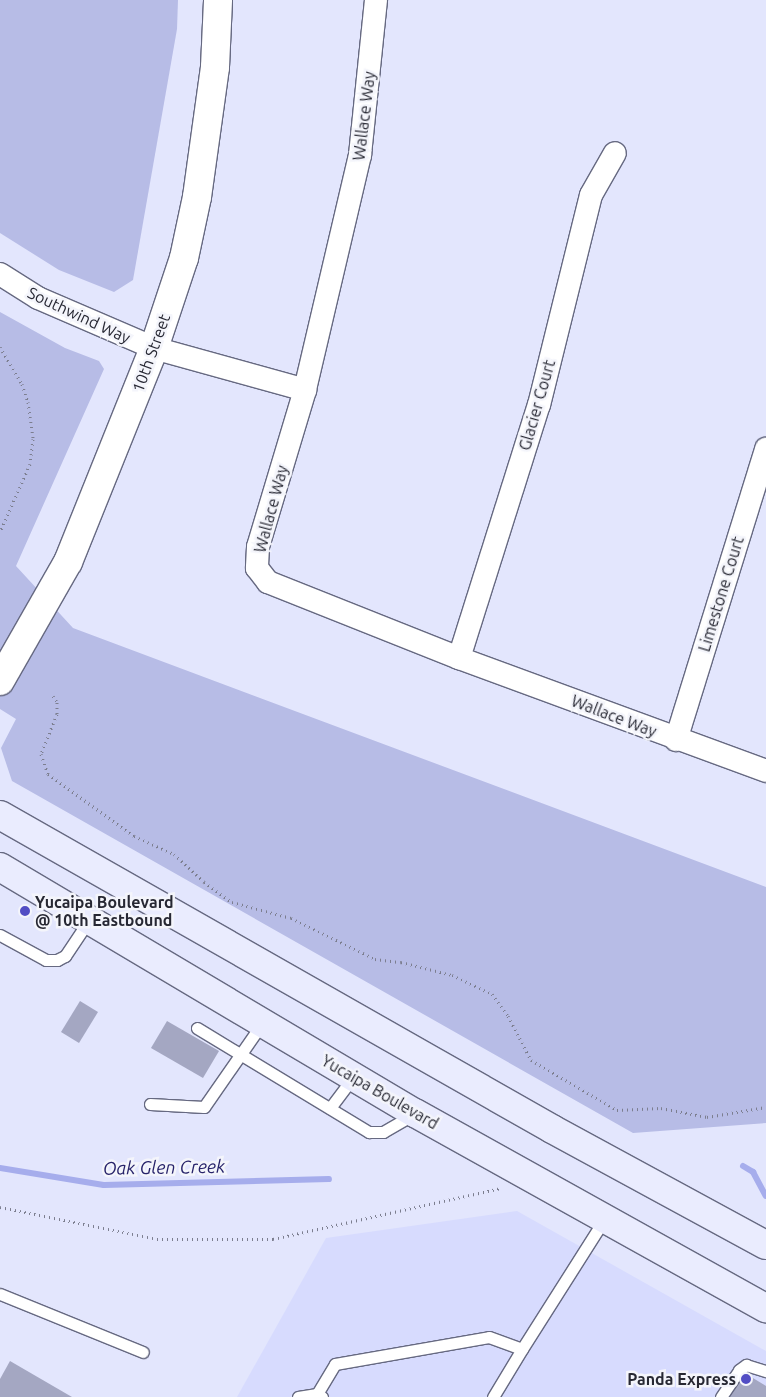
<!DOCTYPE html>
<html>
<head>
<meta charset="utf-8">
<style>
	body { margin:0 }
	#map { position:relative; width:766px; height:1397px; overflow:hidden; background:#e3e6fd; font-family:Ubuntu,sans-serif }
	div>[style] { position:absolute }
	.built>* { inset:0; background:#d7dbfe }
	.green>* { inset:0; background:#b7bce6 }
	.stream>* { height:6px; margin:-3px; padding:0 3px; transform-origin:3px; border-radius:3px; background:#a6adec }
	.building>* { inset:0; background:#a4a7c2 }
	.path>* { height:3px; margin-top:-1.5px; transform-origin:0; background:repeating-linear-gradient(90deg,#7c7e8f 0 1px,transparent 0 5px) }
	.roads { filter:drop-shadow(1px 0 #666981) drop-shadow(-1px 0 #666981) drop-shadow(0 1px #666981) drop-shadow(0 -1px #666981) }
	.service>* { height:11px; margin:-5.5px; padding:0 5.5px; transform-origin:5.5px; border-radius:5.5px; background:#fff }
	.minor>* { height:22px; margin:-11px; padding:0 11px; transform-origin:11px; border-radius:11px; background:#fff }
	.tertiary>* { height:28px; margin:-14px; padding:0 14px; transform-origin:14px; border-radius:14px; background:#fff }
	.secondary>* { height:28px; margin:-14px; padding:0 14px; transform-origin:14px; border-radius:14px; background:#eaecfe }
	.dots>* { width:14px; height:14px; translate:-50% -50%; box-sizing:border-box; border:2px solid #f4f5fb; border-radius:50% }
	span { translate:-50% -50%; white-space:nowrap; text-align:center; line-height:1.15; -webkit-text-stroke:5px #f4f5fb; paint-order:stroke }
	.street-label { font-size:16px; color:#272833 }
	.poi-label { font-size:16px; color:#272833; font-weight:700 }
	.left { translate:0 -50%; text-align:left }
	.right { translate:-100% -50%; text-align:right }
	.water-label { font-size:18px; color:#27236a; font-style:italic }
</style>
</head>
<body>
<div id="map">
	<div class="built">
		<i style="clip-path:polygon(517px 1211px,766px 1351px,766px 1397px,237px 1397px,326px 1238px)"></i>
	</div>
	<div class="green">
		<i style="clip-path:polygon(0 0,178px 0,177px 29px,133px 280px,114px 292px,59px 270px,0 233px)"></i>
		<i style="clip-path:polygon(0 312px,65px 348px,99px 361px,104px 369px,16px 566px,73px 628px,766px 887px,766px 1123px,633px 1133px,12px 781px,1px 748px,16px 719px,0 709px)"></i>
	</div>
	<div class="stream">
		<i style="left:743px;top:1166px;width:12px;rotate:31deg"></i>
		<i style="left:753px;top:1172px;width:27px;rotate:62deg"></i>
		<i style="left:0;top:1168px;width:105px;rotate:9.3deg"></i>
		<i style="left:104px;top:1185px;width:225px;rotate:-1.5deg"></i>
	</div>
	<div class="building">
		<i style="clip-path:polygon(80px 1001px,98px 1012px,79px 1043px,61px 1032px)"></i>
		<i style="clip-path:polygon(167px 1021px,219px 1051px,203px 1078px,151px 1048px)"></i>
		<i style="clip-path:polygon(10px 1361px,72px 1397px,0 1397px,0 1379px)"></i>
		<i style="clip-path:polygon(743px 1372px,766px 1386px,766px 1397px,727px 1397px)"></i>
	</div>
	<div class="path">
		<i style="left:0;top:347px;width:43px;rotate:59.3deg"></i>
		<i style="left:22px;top:384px;width:19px;rotate:72deg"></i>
		<i style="left:28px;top:402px;width:37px;rotate:82deg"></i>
		<i style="left:33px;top:439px;width:25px;rotate:97deg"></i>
		<i style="left:30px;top:464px;width:74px;rotate:113.8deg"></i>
		<i style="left:53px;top:696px;width:7px;rotate:56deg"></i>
		<i style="left:57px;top:702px;width:12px;rotate:90deg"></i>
		<i style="left:57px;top:714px;width:43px;rotate:111.8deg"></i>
		<i style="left:41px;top:754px;width:21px;rotate:71deg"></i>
		<i style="left:48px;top:774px;width:106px;rotate:35.8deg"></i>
		<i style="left:134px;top:836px;width:44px;rotate:24.2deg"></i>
		<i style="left:174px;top:854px;width:41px;rotate:43deg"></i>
		<i style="left:204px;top:882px;width:34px;rotate:36deg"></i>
		<i style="left:232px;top:902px;width:61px;rotate:15.2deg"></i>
		<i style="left:291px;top:918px;width:93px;rotate:26deg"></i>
		<i style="left:375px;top:959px;width:26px;rotate:7deg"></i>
		<i style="left:401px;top:962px;width:53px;rotate:14.3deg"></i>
		<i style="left:452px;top:975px;width:44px;rotate:25.4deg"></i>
		<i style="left:492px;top:994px;width:27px;rotate:54deg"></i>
		<i style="left:508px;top:1016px;width:50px;rotate:62.4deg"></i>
		<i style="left:531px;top:1060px;width:99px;rotate:30.2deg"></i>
		<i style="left:617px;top:1110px;width:44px;rotate:-2.6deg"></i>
		<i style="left:661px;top:1108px;width:47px;rotate:11.1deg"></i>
		<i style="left:707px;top:1117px;width:60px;rotate:-9.6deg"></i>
		<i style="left:0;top:1207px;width:160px;rotate:11.5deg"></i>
		<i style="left:157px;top:1239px;width:116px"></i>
		<i style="left:273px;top:1239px;width:234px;rotate:-12.6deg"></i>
	</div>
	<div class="roads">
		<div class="service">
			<i style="left:0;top:935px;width:52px;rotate:28.5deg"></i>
			<i style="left:46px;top:960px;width:11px"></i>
			<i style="left:57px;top:960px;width:9px;rotate:-27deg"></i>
			<i style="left:65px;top:956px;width:43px;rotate:-56.3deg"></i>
			<i style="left:197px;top:1028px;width:201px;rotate:31.2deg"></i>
			<i style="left:369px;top:1132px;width:14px"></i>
			<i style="left:383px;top:1132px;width:36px;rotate:-30deg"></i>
			<i style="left:150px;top:1104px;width:54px;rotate:3.2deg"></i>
			<i style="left:204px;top:1107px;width:103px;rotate:-55.2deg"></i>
			<i style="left:330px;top:1108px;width:40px;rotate:-53deg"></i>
			<i style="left:0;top:1294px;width:154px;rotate:22.1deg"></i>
			<i style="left:298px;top:1397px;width:19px;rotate:-9deg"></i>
			<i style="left:322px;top:1397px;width:6px;rotate:-149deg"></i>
			<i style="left:317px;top:1394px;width:35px;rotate:-59deg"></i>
			<i style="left:335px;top:1364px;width:156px;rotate:-9.9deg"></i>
			<i style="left:489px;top:1337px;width:35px;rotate:20deg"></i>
			<i style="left:522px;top:1349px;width:153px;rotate:-57.6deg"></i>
			<i style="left:493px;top:1397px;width:56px;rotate:-58.9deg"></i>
			<i style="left:721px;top:1397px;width:32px;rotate:-56deg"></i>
			<i style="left:739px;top:1370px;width:9px;rotate:-36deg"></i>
			<i style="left:746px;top:1365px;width:21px;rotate:17deg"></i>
		</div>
		<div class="minor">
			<i style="left:376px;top:0;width:156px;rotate:95.9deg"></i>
			<i style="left:360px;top:155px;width:241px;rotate:103.2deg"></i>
			<i style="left:305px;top:390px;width:164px;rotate:106.7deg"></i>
			<i style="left:258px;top:547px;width:21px;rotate:93deg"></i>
			<i style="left:257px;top:568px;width:18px;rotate:52deg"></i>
			<i style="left:268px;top:582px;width:206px;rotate:21.7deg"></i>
			<i style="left:459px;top:658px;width:327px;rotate:20.2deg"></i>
			<i style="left:0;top:274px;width:45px;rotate:32.3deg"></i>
			<i style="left:38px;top:298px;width:126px;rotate:23.3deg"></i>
			<i style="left:154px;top:348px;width:157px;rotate:15.5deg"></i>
			<i style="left:459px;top:658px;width:265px;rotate:-72.5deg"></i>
			<i style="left:539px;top:405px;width:216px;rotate:-76.1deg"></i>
			<i style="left:591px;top:195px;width:48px;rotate:-60.3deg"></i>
			<i style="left:676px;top:740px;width:305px;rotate:-72.8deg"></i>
		</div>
		<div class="tertiary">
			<i style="left:0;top:681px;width:137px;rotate:-60.3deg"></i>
			<i style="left:68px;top:562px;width:231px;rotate:-68.1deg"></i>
			<i style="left:154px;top:348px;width:95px;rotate:-71.6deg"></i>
			<i style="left:184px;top:258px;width:62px;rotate:-78deg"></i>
			<i style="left:197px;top:197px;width:131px;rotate:-82.1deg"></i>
			<i style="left:215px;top:67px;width:67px;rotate:-87.4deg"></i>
		</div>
		<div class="secondary">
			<i style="left:0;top:815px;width:635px;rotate:29.63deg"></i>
			<i style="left:552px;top:1129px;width:243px;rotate:28.5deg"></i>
			<i style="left:0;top:867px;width:482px;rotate:30.7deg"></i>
			<i style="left:415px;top:1113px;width:402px;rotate:29.1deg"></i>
		</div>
	</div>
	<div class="dots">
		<i style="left:25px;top:911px;background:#524dc4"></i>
		<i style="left:746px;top:1379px;background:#524dc4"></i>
	</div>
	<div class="street-label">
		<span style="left:364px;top:116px;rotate:-83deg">Wallace Way</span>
		<span style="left:79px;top:315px;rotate:25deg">Southwind Way</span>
		<span style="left:151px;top:353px;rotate:-70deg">10th Street</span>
		<span style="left:537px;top:405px;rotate:-74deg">Glacier Court</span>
		<span style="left:271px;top:509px;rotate:-75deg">Wallace Way</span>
		<span style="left:721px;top:594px;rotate:-73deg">Limestone Court</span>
		<span style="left:614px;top:716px;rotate:21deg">Wallace Way</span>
		<span style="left:380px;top:1092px;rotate:30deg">Yucaipa Boulevard</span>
	</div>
	<div class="poi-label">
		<span class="left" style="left:35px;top:911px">Yucaipa Boulevard<br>@ 10th Eastbound</span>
		<span class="right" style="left:736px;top:1379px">Panda Express</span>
	</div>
	<div class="water-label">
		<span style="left:164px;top:1167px;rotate:-1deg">Oak Glen Creek</span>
	</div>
</div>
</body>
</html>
